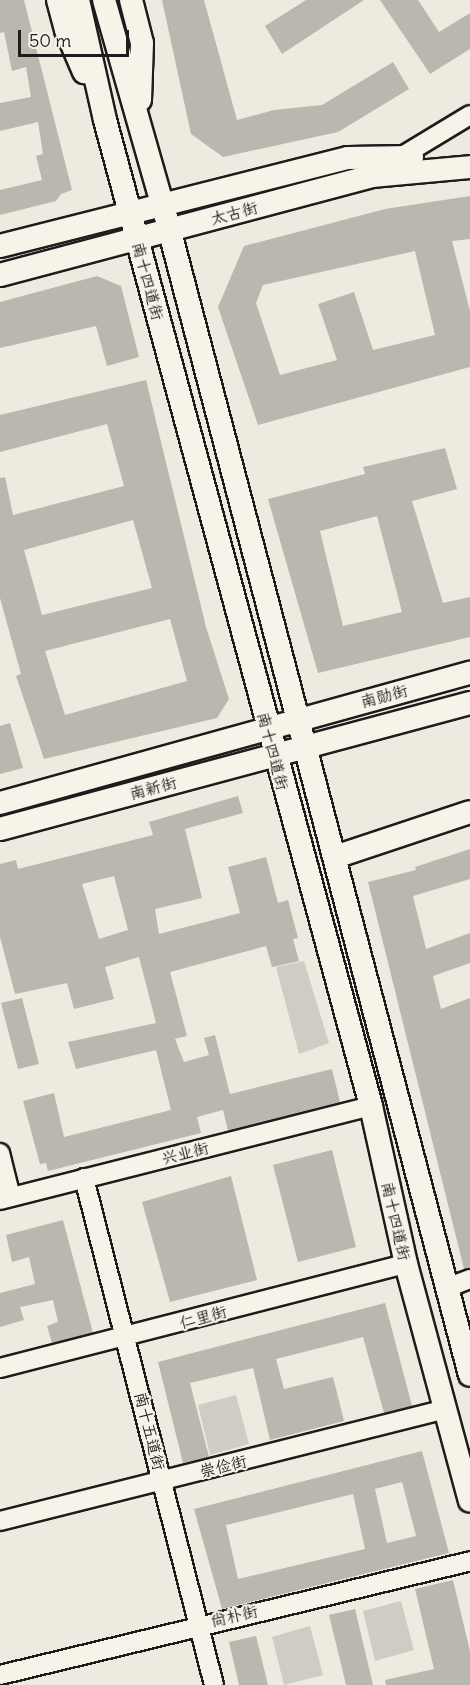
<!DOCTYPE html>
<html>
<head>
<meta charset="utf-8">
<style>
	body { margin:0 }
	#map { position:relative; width:470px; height:1685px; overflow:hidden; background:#eeeae0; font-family:Delius,"LXGW WenKai TC",sans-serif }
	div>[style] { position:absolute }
	.green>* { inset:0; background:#cfccc3 }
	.building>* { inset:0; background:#bab7af }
	.roads { filter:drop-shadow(2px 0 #1c1c1c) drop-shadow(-2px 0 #1c1c1c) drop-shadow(0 2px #1c1c1c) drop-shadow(0 -2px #1c1c1c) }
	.minor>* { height:18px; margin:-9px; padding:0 9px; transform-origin:9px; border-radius:9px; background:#f7f3e8 }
	.major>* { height:22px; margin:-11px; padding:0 11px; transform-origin:11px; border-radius:11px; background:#f7f3e8 }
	span { translate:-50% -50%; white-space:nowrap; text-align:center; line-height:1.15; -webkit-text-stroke:4.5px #f7f3e8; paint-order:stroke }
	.street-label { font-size:16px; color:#1c1c1c }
	.scale { position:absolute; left:18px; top:30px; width:111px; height:27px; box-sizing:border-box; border:3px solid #1c1c1c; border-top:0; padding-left:8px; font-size:18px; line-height:21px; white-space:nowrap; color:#1c1c1c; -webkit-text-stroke:4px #f7f3e8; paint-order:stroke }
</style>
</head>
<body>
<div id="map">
	<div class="green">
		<i style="clip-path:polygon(304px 961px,329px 1043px,299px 1054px,276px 967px)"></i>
		<i style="clip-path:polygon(236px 1395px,249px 1444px,210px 1455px,198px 1405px)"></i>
		<i style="clip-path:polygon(401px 1601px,414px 1650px,375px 1661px,363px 1611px)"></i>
		<i style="clip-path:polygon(310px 1626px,323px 1675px,284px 1685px,272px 1637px)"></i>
	</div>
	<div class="building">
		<i style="clip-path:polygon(0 0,24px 0,72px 190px,61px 194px,56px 201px,0 215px,0 190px,42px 180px,36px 156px,43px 154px,38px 122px,0 131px,0 103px,31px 97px,26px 67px,12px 71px,4px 32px,0 33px)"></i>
		<i style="clip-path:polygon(162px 0,204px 0,237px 120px,274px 110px,322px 105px,393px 62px,409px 89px,338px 132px,223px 157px,191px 134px)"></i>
		<i style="clip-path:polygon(306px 0,364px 0,282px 54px,265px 26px)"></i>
		<i style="clip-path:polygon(380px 0,418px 0,439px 32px,470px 13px,470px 49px,430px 74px)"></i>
		<i style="clip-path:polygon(evenodd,470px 196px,470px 239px,452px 241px,470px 311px,470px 367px,258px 425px,218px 307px,244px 246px,385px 209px,470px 196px,415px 251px,435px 335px,373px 350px,354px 292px,318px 304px,337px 360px,280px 375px,256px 303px,263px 285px,415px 251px)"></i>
		<i style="clip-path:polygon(97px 276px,121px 286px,139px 357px,107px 366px,96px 326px,0 348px,0 302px)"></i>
		<i style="clip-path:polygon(evenodd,146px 380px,206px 627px,229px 699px,217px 718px,44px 759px,16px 676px,21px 674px,0 598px,0 478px,5px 477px,13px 515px,124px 486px,107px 424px,0 452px,0 415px,146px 380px,133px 520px,152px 588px,42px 615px,24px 550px,133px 520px,146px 380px,170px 619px,187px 681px,65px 715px,45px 651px,170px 619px)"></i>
		<i style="clip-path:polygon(evenodd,445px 448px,457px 489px,412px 501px,443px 603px,470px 597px,470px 637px,318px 673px,268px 499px,365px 474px,363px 467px,445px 448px,377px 516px,402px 612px,343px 626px,320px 531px,377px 516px)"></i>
		<i style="clip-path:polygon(10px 723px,23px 768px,0 774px,0 726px)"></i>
		<i style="clip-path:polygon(evenodd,238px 796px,243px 813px,185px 829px,202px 898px,155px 909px,159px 934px,240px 913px,228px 867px,266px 857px,278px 903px,288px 900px,298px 938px,293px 939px,299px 961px,272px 967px,266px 946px,170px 972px,187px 1036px,175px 1039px,184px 1062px,209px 1055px,204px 1038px,215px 1035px,230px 1094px,332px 1069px,340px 1102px,228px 1131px,223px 1110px,197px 1117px,201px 1133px,48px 1171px,46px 1163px,40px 1164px,23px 1101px,54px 1093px,64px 1137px,171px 1110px,156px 1050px,76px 1069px,68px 1042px,156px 1023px,139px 957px,105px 967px,114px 999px,74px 1009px,67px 983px,15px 994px,0 937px,0 864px,16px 860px,18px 869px,153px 835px,149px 822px,238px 796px,114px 876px,128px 930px,99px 939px,82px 884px,114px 876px)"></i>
		<i style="clip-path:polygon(470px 849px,470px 879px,413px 896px,426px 949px,470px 933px,470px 963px,433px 976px,441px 1009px,470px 998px,470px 1268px,464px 1269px,368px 882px,416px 870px,415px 867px)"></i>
		<i style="clip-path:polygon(22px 998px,39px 1064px,18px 1069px,1px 1003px)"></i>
		<i style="clip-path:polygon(332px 1150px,356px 1247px,298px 1262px,273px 1165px)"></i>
		<i style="clip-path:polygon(231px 1176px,257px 1280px,170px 1302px,142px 1202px)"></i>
		<i style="clip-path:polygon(63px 1220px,93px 1333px,52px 1343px,47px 1326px,58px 1322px,53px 1300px,20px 1307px,24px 1320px,0 1327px,0 1293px,35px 1284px,29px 1257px,12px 1262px,6px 1235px)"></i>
		<i style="clip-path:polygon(385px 1303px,412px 1406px,384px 1413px,363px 1337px,276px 1359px,284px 1389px,333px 1377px,344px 1421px,270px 1440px,253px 1368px,190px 1383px,209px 1457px,183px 1463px,158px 1362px)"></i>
		<i style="clip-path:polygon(evenodd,422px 1451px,449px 1553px,222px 1609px,194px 1509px,422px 1451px,402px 1482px,416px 1536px,387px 1543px,375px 1489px,402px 1482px,422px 1451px,353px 1494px,365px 1549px,238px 1579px,226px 1525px,353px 1494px)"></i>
		<i style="clip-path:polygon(453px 1580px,470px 1651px,470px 1685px,386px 1685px,385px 1680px,434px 1669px,415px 1589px)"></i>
		<i style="clip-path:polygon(355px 1609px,373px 1685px,346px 1685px,329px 1615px)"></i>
		<i style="clip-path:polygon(256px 1636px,268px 1685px,239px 1685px,229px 1642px)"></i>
	</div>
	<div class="roads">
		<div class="minor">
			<i style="left:399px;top:158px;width:83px;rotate:-31.2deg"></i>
			<i style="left:0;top:1153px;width:45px;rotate:76deg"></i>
			<i style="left:84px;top:1178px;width:523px;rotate:75.62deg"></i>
			<i style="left:0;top:1200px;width:383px;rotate:-14.2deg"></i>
			<i style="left:449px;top:1287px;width:22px;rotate:-21deg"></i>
			<i style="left:0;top:1368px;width:419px;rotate:-14.4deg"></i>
			<i style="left:0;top:1521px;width:459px;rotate:-14.1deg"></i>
			<i style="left:0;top:1675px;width:484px;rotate:-13.6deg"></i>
		</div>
		<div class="major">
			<i style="left:58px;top:0;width:31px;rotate:75deg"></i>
			<i style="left:66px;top:30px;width:46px;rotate:66.8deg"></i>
			<i style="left:78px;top:0;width:123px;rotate:77.3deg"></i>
			<i style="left:105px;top:120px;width:1021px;rotate:74.9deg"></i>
			<i style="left:371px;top:1106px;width:162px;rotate:77.5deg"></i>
			<i style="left:406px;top:1264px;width:245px;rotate:74.9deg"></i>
			<i style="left:104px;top:0;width:226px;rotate:74.1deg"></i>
			<i style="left:166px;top:217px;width:1197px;rotate:75.29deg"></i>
			<i style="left:131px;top:0;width:44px;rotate:75.7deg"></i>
			<i style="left:142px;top:43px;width:57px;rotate:92deg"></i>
			<i style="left:0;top:246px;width:359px;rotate:-14.2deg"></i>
			<i style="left:348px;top:158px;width:64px;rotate:-0.9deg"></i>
			<i style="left:0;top:275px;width:385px;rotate:-14.9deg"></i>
			<i style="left:372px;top:176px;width:98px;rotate:-5.2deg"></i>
			<i style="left:0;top:803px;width:488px;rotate:-15.5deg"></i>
			<i style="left:0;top:829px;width:487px;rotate:-15deg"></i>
			<i style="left:335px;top:857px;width:142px;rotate:-18.4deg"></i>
		</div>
	</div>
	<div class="street-label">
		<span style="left:234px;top:213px;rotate:-15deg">太古街</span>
		<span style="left:148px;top:281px;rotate:75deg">南十四道街</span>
		<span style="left:384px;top:696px;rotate:-15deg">南勋街</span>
		<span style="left:273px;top:751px;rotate:75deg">南十四道街</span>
		<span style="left:153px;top:788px;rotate:-15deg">南新街</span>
		<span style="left:185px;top:1153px;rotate:-14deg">兴业街</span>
		<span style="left:396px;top:1221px;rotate:77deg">南十四道街</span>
		<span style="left:203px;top:1317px;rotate:-15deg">仁里街</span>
		<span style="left:150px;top:1431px;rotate:76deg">南十五道街</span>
		<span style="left:223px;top:1466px;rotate:-14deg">崇俭街</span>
		<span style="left:234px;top:1616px;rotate:-13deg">尚朴街</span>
	</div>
	<div class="scale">50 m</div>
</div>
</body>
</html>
